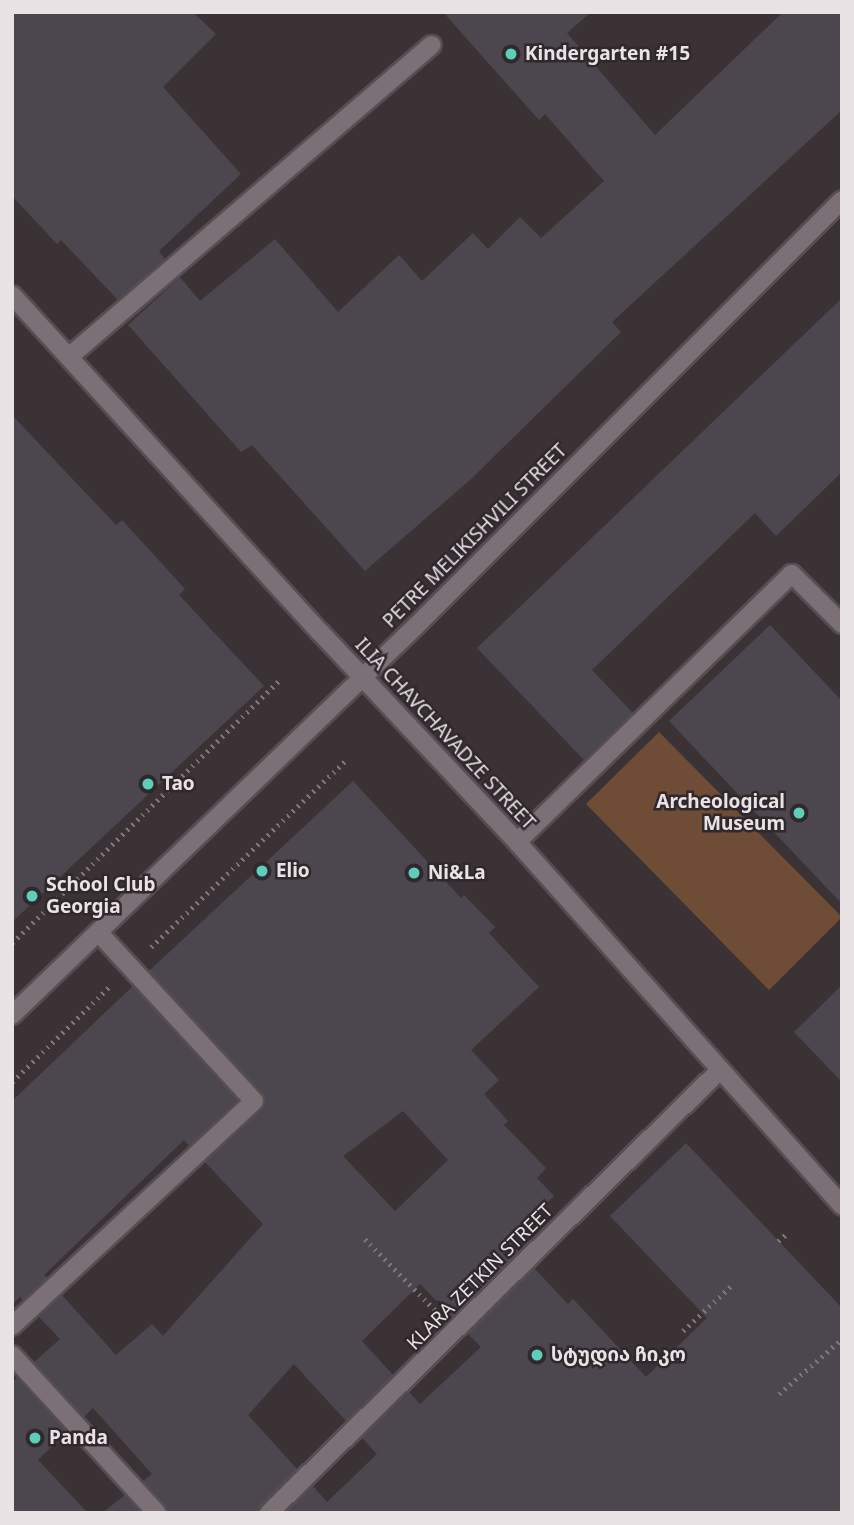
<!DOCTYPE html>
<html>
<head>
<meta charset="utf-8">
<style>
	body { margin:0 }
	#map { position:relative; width:854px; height:1525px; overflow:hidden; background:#3b3236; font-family:Georgia,"Noto Sans Georgian",serif }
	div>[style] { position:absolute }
	.green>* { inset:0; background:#6f4c35 }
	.building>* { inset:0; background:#4c474e }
	.path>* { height:4.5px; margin-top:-2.25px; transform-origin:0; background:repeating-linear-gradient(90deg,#7d7579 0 2px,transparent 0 7px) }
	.roads { filter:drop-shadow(2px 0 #564e52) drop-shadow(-2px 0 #564e52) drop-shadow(0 2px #564e52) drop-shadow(0 -2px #564e52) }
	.lane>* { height:18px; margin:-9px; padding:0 9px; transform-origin:9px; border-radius:9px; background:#7a7075 }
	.street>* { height:18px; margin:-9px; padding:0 9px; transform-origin:9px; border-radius:9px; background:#7a7075 }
	.secondary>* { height:18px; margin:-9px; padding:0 9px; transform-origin:9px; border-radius:9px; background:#7a7075 }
	.dots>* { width:19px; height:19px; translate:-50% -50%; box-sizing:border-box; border:4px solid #30282c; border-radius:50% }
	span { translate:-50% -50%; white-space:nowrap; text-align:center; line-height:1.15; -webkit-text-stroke:5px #30282c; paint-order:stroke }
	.poi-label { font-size:19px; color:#e9e3e6; font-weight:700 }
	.left { translate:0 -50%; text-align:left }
	.right { translate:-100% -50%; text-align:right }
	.street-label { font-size:19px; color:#e9e3e6 }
	.frame { position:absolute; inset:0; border:14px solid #e9e3e6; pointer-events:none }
</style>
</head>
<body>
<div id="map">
	<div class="green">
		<i style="clip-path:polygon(659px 732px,842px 917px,769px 990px,586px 804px)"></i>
	</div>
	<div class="building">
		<i style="clip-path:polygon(12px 12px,193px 12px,216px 34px,163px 87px,241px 174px,159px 251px,165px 259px,118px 300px,61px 240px,57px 244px,12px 196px)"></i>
		<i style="clip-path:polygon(443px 12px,591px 12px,567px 33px,655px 135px,783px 12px,842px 12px,842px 110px,612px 322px,621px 332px,471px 479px,365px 571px,252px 445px,241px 452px,128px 325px,180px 277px,200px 301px,275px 239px,338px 312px,399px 255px,422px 281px,473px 233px,488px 249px,520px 217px,541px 238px,604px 181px,545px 114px,539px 120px)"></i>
		<i style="clip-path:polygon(842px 298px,842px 472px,776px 536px,755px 513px,592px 670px,633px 713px,584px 760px,477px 648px)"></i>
		<i style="clip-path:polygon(12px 415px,116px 525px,122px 520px,185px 589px,179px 595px,264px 686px,12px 922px)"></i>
		<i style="clip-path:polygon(770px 625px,842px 701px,842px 904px,669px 721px)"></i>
		<i style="clip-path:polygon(evenodd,353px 781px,461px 898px,464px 895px,495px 927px,489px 933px,539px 987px,471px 1050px,499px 1080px,484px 1094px,508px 1121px,504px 1125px,546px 1168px,537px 1178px,554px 1196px,508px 1240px,519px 1252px,452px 1317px,420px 1284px,362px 1341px,393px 1375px,346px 1421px,294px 1364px,248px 1415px,297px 1469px,261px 1505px,258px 1513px,168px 1513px,165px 1505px,143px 1481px,152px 1474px,93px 1408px,84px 1417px,34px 1362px,60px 1339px,39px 1317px,62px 1295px,116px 1355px,152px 1324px,163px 1336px,263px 1224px,205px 1162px,262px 1109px,265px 1098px,149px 971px,353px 781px,403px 1111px,448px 1160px,395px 1211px,343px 1156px,403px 1111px)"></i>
		<i style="clip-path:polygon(842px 985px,842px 1082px,794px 1032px)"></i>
		<i style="clip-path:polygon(133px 986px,238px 1100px,189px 1146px,184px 1140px,44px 1275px,47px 1278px,23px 1300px,20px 1297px,12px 1305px,12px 1101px)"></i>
		<i style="clip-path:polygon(686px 1143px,842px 1308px,842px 1513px,285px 1513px,313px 1486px,327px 1502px,377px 1454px,362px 1438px,409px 1392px,420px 1404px,481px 1347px,468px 1334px,534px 1268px,568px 1304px,573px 1299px,646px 1377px,707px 1318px,610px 1216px)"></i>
		<i style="clip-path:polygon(17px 1378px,67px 1432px,38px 1460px,88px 1513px,12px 1513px,12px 1382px)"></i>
		<i style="clip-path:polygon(125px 1495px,141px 1513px,102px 1513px)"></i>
	</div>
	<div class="path">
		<i style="left:12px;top:943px;width:374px;rotate:-44.5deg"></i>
		<i style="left:151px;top:947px;width:269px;rotate:-43.8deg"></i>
		<i style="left:12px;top:1082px;width:136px;rotate:-44.4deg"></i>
		<i style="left:365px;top:1239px;width:100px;rotate:45.4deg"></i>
		<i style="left:778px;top:1241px;width:13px;rotate:-39deg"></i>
		<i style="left:683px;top:1331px;width:66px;rotate:-43.2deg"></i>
		<i style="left:779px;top:1394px;width:84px;rotate:-41.1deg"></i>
	</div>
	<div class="roads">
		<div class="lane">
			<i style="left:70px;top:356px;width:477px;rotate:-40.7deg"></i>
			<i style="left:517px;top:842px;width:384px;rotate:-44.3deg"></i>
			<i style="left:792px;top:574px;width:71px;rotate:45deg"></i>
			<i style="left:12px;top:1326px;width:330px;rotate:-42.9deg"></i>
			<i style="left:254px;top:1101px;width:230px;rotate:-132.7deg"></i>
		</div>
		<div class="street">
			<i style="left:12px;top:1355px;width:214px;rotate:47.5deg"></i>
			<i style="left:269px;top:1513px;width:632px;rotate:-44.49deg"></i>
		</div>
		<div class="secondary">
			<i style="left:12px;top:295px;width:457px;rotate:47.6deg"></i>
			<i style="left:320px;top:632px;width:288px;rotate:46.8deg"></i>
			<i style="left:517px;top:842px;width:488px;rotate:48.2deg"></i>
			<i style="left:12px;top:1015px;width:561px;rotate:-43.92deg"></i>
			<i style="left:416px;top:626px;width:602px;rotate:-45deg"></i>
		</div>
	</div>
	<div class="dots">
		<i style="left:511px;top:54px;background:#5cceba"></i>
		<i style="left:148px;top:784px;background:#5cceba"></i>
		<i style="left:799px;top:813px;background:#5cceba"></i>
		<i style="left:262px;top:871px;background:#5cceba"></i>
		<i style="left:414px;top:873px;background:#5cceba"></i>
		<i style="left:32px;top:896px;background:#5cceba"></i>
		<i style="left:537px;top:1355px;background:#5cceba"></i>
		<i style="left:35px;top:1438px;background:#5cceba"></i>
	</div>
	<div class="poi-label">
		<span class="left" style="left:525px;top:54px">Kindergarten #15</span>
		<span class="left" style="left:162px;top:784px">Tao</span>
		<span class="right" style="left:785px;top:813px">Archeological<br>Museum</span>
		<span class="left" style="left:276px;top:871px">Elio</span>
		<span class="left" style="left:428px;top:873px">Ni&amp;La</span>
		<span class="left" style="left:46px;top:896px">School Club<br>Georgia</span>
		<span class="left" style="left:551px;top:1355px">სტუდია ჩიკო</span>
		<span class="left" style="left:49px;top:1438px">Panda</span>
	</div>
	<div class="street-label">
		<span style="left:475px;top:536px;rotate:-45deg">PETRE MELIKISHVILI STREET</span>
		<span style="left:445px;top:734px;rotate:47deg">ILIA CHAVCHAVADZE STREET</span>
		<span style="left:480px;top:1277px;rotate:-45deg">KLARA ZETKIN STREET</span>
	</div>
	<div class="frame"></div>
</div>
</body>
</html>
